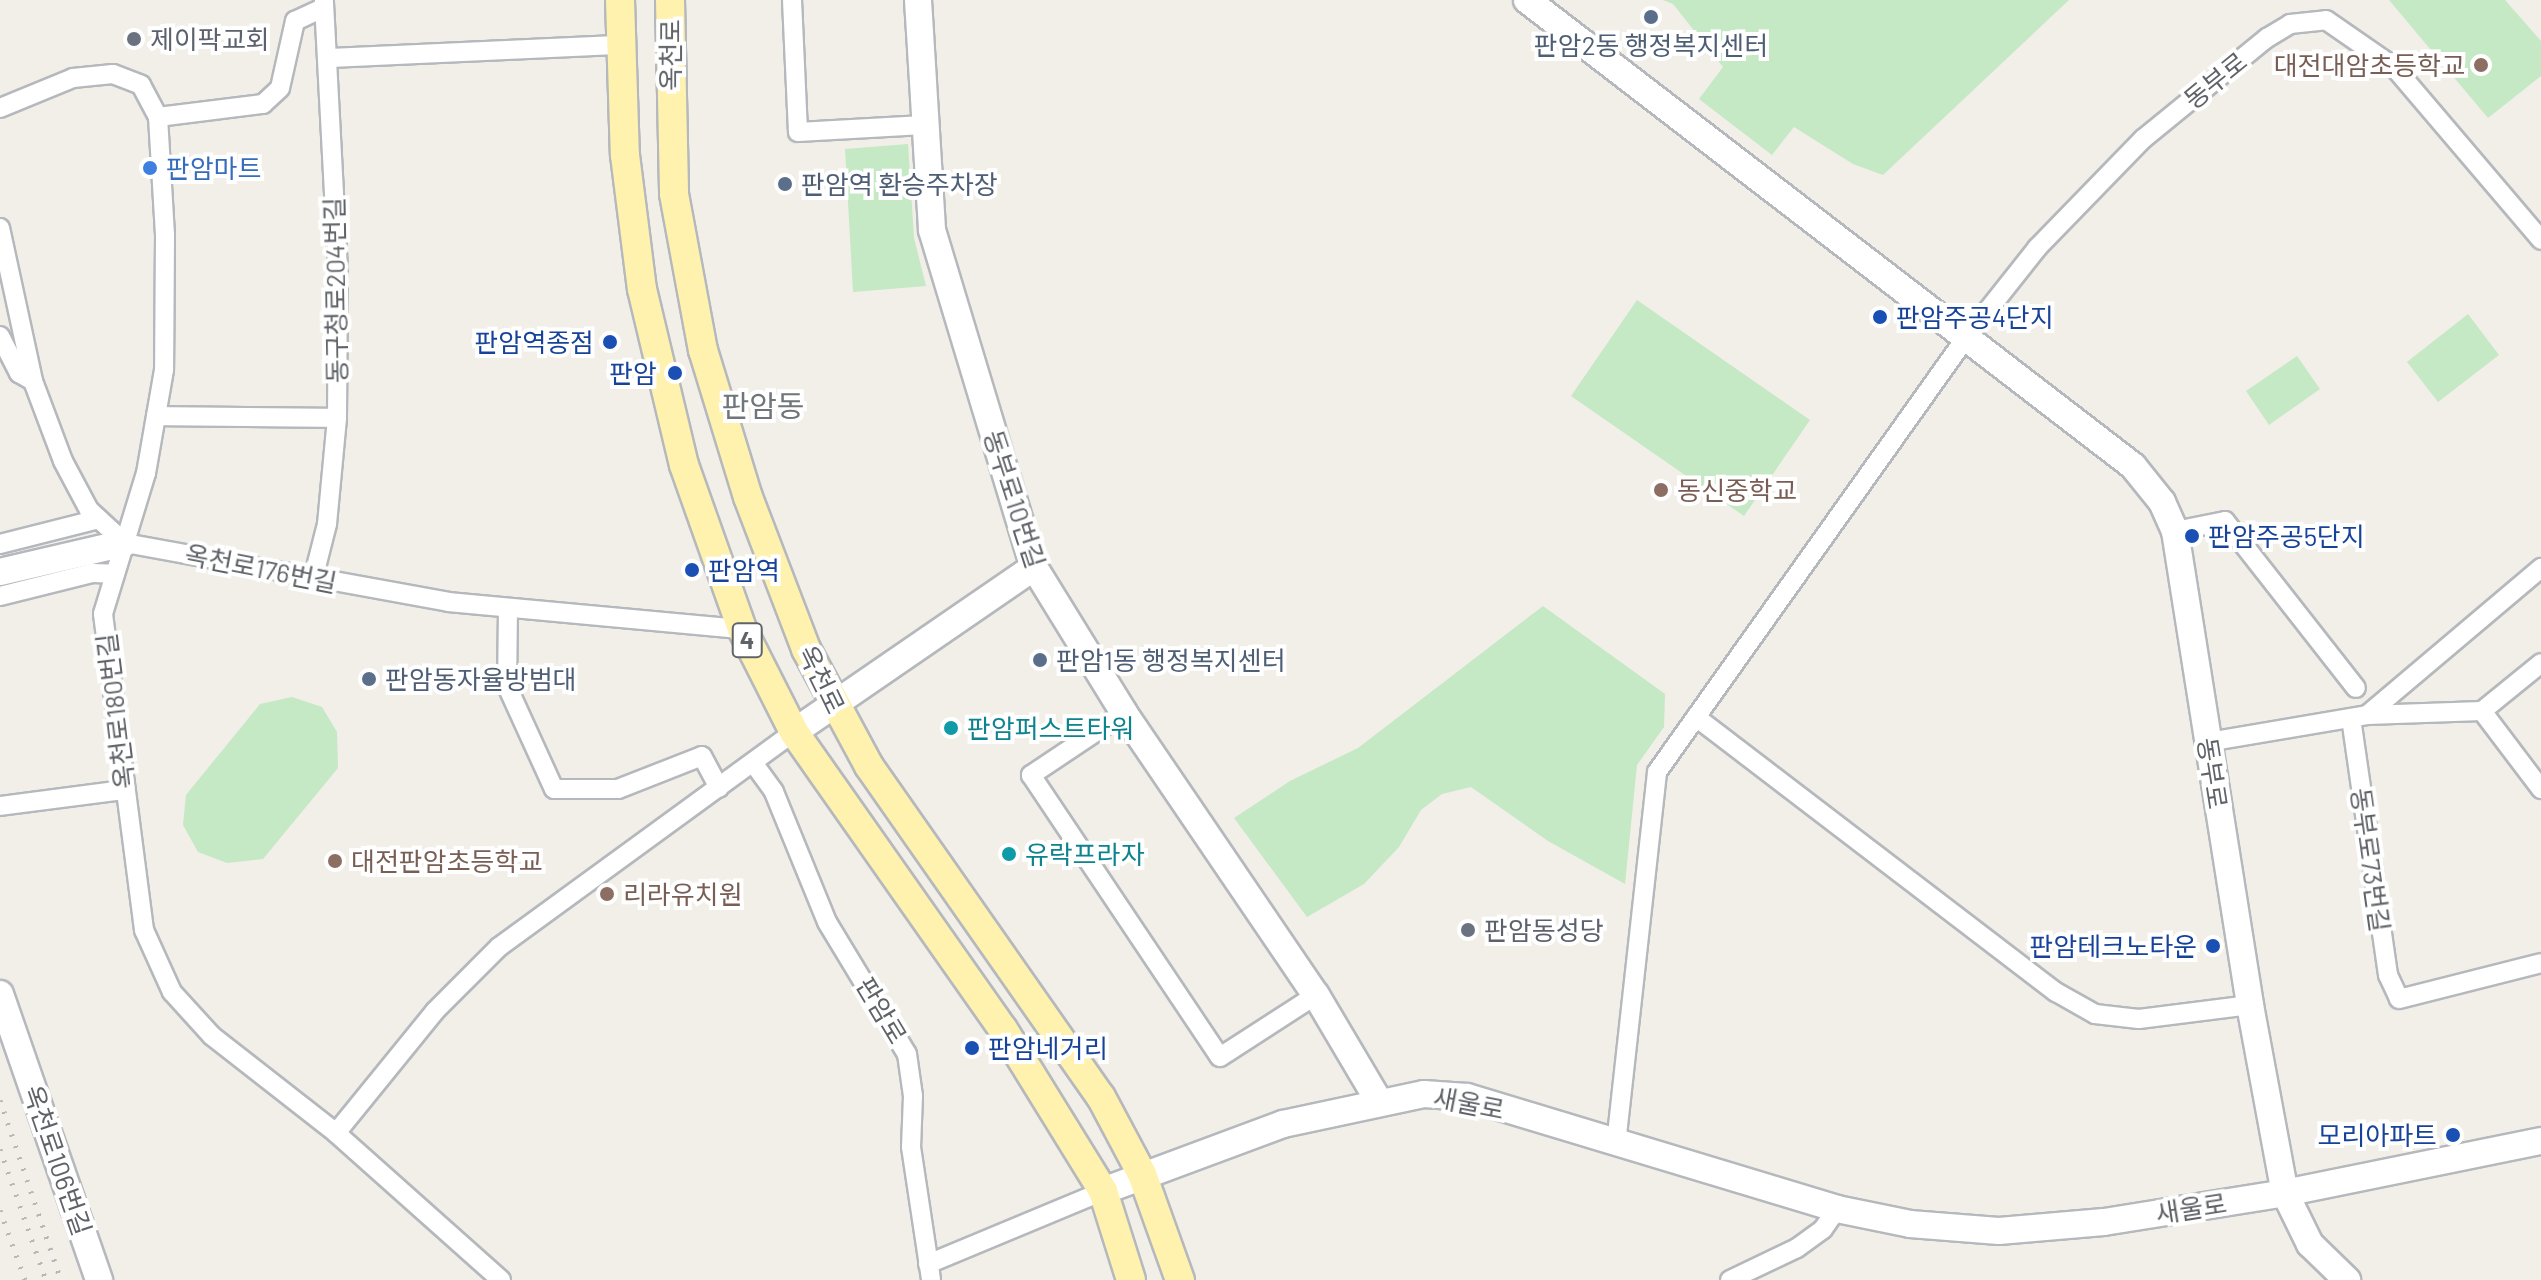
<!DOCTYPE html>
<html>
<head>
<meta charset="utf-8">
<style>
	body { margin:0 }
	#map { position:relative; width:2541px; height:1280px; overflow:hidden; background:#f1efe8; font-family:Barlow,"Noto Sans KR",sans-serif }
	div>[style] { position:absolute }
	.green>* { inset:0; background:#c5e8c5 }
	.roads { filter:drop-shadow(2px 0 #b5b8bc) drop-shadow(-2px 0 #b5b8bc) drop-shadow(0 2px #b5b8bc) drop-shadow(0 -2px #b5b8bc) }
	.street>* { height:18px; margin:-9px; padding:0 9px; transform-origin:9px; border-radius:9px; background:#fff }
	.secondary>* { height:26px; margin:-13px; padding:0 13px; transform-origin:13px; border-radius:13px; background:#fff }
	.primary>* { height:28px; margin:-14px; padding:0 14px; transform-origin:14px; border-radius:14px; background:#fff2af }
	.rail>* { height:5px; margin-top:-2.5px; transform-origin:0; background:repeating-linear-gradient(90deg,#b6b7b8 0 2px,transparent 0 12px) }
	.dots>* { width:22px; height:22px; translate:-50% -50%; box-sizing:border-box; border:4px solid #fff; border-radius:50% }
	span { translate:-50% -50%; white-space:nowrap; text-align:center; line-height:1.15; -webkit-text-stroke:8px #fff; paint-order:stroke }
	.shield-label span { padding:2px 6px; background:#fff; border:2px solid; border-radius:6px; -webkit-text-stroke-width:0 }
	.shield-label { font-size:24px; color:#5f6368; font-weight:700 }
	.worship-label { font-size:26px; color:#5b616d }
	.left { translate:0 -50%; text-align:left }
	.service-label { font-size:26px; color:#4e5e75 }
	.street-label { font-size:26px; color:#5f6368 }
	.education-label { font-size:26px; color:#785e54 }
	.right { translate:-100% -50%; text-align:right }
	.shop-label { font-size:26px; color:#366cbe }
	.transit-label { font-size:26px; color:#164399 }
	.culture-label { font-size:26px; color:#0d838f }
	.quarter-label { font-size:30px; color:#70757a }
</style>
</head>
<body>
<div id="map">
	<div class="green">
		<i style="clip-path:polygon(1663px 0,2069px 0,1883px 175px,1853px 164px,1794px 127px,1772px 155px,1699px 99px,1723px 67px,1673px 4px)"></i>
		<i style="clip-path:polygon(2389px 0,2505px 0,2541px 41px,2541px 76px,2488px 118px)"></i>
		<i style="clip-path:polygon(908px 144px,914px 238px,926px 286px,853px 292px,845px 149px)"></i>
		<i style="clip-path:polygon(1637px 300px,1810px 420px,1744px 516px,1571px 396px)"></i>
		<i style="clip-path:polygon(2468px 314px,2499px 355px,2438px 402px,2407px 362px)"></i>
		<i style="clip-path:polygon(2297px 356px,2320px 389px,2269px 425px,2246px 391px)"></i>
		<i style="clip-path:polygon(1543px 606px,1665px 694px,1664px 727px,1637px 765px,1625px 884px,1548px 841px,1471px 787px,1442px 794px,1421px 810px,1399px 847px,1364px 884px,1307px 917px,1234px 818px,1290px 781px,1358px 748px)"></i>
		<i style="clip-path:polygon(292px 697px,322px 707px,337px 732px,338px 768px,263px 859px,227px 863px,198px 852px,183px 825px,186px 795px,260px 704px)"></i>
	</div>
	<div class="roads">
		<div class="street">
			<i style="left:792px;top:0;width:132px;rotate:87.4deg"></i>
			<i style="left:798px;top:132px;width:126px;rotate:-3.2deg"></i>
			<i style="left:328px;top:58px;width:291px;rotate:-2.6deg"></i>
			<i style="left:0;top:108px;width:79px;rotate:-22.3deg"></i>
			<i style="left:73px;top:78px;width:40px;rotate:-5.7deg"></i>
			<i style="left:113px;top:74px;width:30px;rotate:21deg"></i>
			<i style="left:141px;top:85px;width:36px;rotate:62deg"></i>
			<i style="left:158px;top:117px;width:119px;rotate:86.6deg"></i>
			<i style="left:165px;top:236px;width:134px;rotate:90.4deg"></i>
			<i style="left:164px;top:370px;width:105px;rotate:99.9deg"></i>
			<i style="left:146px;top:473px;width:147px;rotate:107deg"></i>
			<i style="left:103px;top:614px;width:319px;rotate:82.6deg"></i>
			<i style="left:144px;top:930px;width:68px;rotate:65.7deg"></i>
			<i style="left:172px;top:992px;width:59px;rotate:47.7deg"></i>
			<i style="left:212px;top:1036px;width:157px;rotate:38deg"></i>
			<i style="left:336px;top:1133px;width:221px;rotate:41.7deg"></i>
			<i style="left:158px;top:117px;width:106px;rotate:-7.1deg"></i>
			<i style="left:263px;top:104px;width:23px;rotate:-43deg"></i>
			<i style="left:280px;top:88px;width:69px;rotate:-77.4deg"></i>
			<i style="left:295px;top:21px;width:31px;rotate:-25deg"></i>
			<i style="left:0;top:228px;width:157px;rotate:77.8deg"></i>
			<i style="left:33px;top:381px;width:85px;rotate:69.4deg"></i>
			<i style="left:63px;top:461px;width:55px;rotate:62deg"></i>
			<i style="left:89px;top:510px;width:49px;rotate:42.5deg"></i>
			<i style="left:125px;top:543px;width:329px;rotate:10.3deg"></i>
			<i style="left:449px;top:602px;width:294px;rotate:5.3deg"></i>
			<i style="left:0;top:336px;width:42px;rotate:62.8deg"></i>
			<i style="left:19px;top:373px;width:16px;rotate:30deg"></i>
			<i style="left:156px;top:416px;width:181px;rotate:0.6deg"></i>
			<i style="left:2175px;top:531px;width:51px;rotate:-11.3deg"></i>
			<i style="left:2225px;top:521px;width:212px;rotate:51.9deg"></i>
			<i style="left:0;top:544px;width:102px;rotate:-14.2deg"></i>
			<i style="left:313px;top:579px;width:57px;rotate:-75.7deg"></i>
			<i style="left:327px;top:524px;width:106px;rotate:-84.6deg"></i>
			<i style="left:337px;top:418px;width:148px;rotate:-89.6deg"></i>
			<i style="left:338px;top:270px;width:270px;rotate:-93deg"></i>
			<i style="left:0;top:596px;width:95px;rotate:-14deg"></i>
			<i style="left:92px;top:573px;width:23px;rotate:2deg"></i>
			<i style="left:508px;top:608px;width:78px;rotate:90.7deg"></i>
			<i style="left:507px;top:686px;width:113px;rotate:65.5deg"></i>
			<i style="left:554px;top:789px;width:64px"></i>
			<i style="left:618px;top:789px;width:90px;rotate:-21.4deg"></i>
			<i style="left:702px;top:756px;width:36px;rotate:62deg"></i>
			<i style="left:2482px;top:711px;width:98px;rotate:52.9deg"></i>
			<i style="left:1124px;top:713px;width:112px;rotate:146.3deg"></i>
			<i style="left:1031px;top:775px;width:339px;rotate:56.2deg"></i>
			<i style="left:1220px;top:1057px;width:114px;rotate:-32.9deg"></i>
			<i style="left:2367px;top:715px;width:228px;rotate:-40.2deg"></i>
			<i style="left:1696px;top:717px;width:453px;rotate:37.4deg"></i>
			<i style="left:2056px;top:992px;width:45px;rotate:29.4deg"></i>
			<i style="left:2095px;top:1014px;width:44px;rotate:6.5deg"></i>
			<i style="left:2139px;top:1019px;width:112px;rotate:-7.2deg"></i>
			<i style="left:2351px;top:718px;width:260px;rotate:81.8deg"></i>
			<i style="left:2388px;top:975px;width:26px;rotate:65deg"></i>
			<i style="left:2399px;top:999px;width:146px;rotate:-14.2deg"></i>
			<i style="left:2208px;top:742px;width:161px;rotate:-9.6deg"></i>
			<i style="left:2367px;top:715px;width:115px;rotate:-2deg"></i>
			<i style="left:2482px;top:711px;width:76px;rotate:-39.1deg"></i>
			<i style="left:754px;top:764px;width:34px;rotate:54deg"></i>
			<i style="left:774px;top:792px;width:140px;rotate:67.8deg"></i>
			<i style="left:827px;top:922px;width:154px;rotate:58.8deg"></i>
			<i style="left:907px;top:1054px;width:42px;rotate:81.9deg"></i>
			<i style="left:913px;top:1096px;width:51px;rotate:92.2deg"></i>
			<i style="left:911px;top:1147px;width:134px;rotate:81.4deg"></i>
			<i style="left:0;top:806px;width:125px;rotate:-7.4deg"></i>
			<i style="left:336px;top:1133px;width:157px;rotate:-50.9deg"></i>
			<i style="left:435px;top:1011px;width:91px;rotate:-45deg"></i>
			<i style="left:499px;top:947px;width:365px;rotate:-36.1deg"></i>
			<i style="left:1616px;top:1144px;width:374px;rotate:-83.7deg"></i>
			<i style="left:1657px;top:772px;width:531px;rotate:-54.58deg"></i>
			<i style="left:1965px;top:339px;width:116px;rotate:-51.6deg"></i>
			<i style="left:2037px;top:248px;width:152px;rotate:-45.8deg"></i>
			<i style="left:2143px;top:139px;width:160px;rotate:-39.2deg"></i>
			<i style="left:2267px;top:38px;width:27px;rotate:-31deg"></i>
			<i style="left:2290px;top:24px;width:36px;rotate:-6deg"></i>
			<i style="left:2326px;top:20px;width:83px;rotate:34.7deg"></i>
			<i style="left:2394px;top:67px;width:227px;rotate:49.6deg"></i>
			<i style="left:928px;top:1264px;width:190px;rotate:-22.6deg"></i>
			<i style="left:1730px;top:1280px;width:74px;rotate:-25.5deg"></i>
			<i style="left:1797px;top:1248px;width:32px;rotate:-36deg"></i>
			<i style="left:1823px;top:1229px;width:24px;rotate:-55deg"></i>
		</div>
		<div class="secondary">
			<i style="left:918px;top:0;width:230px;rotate:86.5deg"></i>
			<i style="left:932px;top:230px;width:352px;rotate:73.2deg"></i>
			<i style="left:1034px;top:567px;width:172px;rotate:58.3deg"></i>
			<i style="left:1124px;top:713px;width:341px;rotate:55.8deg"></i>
			<i style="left:1316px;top:995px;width:122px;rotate:59.4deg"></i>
			<i style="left:1527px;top:0;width:764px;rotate:37.56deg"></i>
			<i style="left:2133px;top:466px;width:46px;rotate:51.1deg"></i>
			<i style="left:2162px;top:502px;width:32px;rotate:66deg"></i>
			<i style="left:2175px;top:531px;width:480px;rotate:81deg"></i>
			<i style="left:2250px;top:1005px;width:191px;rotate:79.5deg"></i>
			<i style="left:2285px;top:1193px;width:57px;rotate:63.9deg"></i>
			<i style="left:2310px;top:1244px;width:52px;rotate:44.2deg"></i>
			<i style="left:0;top:572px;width:128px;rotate:-13.1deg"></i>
			<i style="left:794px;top:732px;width:291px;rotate:-34.5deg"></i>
			<i style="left:0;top:994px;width:303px;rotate:70.9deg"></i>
			<i style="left:1103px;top:1191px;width:192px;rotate:-20.4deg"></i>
			<i style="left:1283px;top:1124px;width:144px;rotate:-12deg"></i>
			<i style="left:1424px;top:1094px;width:43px;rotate:4deg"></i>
			<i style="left:1467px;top:1097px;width:387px;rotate:16.8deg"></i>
			<i style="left:1837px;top:1209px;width:75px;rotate:11.6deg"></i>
			<i style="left:1910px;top:1224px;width:89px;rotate:4.5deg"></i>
			<i style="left:1999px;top:1231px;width:105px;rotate:-4.9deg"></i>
			<i style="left:2104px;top:1222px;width:183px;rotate:-9.1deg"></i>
			<i style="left:2285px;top:1193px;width:261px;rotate:-11.5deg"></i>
		</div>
		<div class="primary">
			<i style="left:620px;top:0;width:155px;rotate:88.2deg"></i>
			<i style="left:625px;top:155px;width:135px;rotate:82.8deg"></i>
			<i style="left:642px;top:289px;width:181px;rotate:76.6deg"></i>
			<i style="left:684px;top:465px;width:174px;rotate:70.5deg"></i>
			<i style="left:742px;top:629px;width:115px;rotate:63.2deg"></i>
			<i style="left:794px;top:732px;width:363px;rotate:54.9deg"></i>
			<i style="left:1003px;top:1029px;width:190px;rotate:58.3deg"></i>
			<i style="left:1103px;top:1191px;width:93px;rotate:72.5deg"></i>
			<i style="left:670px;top:0;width:194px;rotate:88.8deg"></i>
			<i style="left:674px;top:194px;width:159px;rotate:79.5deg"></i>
			<i style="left:703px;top:350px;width:154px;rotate:73deg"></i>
			<i style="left:748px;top:497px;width:163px;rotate:69.1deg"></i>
			<i style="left:806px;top:649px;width:133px;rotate:61.7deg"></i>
			<i style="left:869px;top:766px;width:404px;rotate:55deg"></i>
			<i style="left:1101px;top:1097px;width:87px;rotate:62deg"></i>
			<i style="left:1142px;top:1174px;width:113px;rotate:70.3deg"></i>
		</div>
	</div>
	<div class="rail">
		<i style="left:0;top:1100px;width:190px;rotate:71.3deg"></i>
		<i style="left:0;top:1149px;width:139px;rotate:70.7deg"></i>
		<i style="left:0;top:1210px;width:74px;rotate:70.3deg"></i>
	</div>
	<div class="dots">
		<i style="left:1651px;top:17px;background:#5c6f8a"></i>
		<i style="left:134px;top:39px;background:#6b7280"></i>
		<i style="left:2481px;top:65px;background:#8d6e63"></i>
		<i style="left:150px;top:168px;background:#3f7fe0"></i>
		<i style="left:785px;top:184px;background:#5c6f8a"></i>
		<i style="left:1880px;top:317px;background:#1a4fb4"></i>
		<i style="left:610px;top:342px;background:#1a4fb4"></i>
		<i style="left:675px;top:373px;background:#1a4fb4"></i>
		<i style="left:1661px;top:490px;background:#8d6e63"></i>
		<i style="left:2192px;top:536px;background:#1a4fb4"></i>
		<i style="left:692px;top:570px;background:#1a4fb4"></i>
		<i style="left:1040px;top:660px;background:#5c6f8a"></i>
		<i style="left:369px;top:679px;background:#5c6f8a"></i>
		<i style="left:951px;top:728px;background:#0f9aa8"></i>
		<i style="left:1009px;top:854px;background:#0f9aa8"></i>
		<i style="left:335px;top:861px;background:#8d6e63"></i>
		<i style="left:607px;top:894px;background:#8d6e63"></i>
		<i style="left:1468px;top:930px;background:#6b7280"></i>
		<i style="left:2213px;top:946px;background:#1a4fb4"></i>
		<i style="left:972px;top:1048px;background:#1a4fb4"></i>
		<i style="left:2453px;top:1135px;background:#1a4fb4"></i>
	</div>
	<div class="shield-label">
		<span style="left:747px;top:640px">4</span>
	</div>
	<div class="worship-label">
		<span class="left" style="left:150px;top:39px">제이팍교회</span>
		<span class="left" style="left:1484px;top:930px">판암동성당</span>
	</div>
	<div class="service-label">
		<span style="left:1651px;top:45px">판암2동 행정복지센터</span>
		<span class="left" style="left:801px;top:184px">판암역 환승주차장</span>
		<span class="left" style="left:1056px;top:660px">판암1동 행정복지센터</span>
		<span class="left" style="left:385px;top:679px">판암동자율방범대</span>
	</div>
	<div class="street-label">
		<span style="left:670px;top:55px;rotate:-90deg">옥천로</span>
		<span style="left:2215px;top:80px;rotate:-39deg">동부로</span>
		<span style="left:335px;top:290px;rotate:-91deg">동구청로204번길</span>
		<span style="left:1015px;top:499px;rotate:72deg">동부로10번길</span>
		<span style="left:261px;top:568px;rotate:11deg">옥천로176번길</span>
		<span style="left:822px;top:679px;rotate:64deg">옥천로</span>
		<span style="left:115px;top:711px;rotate:-97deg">옥천로180번길</span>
		<span style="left:2213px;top:773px;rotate:81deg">동부로</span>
		<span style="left:2371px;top:860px;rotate:82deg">동부로73번길</span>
		<span style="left:882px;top:1010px;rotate:59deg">판암로</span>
		<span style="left:1469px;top:1103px;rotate:11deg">새울로</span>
		<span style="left:58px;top:1160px;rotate:71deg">옥천로106번길</span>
		<span style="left:2191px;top:1208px;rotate:-9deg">새울로</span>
	</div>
	<div class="education-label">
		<span class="right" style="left:2465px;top:65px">대전대암초등학교</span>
		<span class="left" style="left:1677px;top:490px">동신중학교</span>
		<span class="left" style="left:351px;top:861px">대전판암초등학교</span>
		<span class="left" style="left:623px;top:894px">리라유치원</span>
	</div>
	<div class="shop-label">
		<span class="left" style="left:166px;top:168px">판암마트</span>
	</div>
	<div class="transit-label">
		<span class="left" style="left:1896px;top:317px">판암주공4단지</span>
		<span class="right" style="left:594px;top:342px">판암역종점</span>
		<span class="right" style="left:657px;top:373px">판암</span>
		<span class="left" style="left:2208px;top:536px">판암주공5단지</span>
		<span class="left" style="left:708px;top:570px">판암역</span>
		<span class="right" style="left:2197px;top:946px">판암테크노타운</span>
		<span class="left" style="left:988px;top:1048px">판암네거리</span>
		<span class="right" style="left:2437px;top:1135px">모리아파트</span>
	</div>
	<div class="culture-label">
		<span class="left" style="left:967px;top:728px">판암퍼스트타워</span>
		<span class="left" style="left:1025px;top:854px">유락프라자</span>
	</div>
	<div class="quarter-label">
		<span style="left:763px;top:405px">판암동</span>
	</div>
</div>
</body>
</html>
